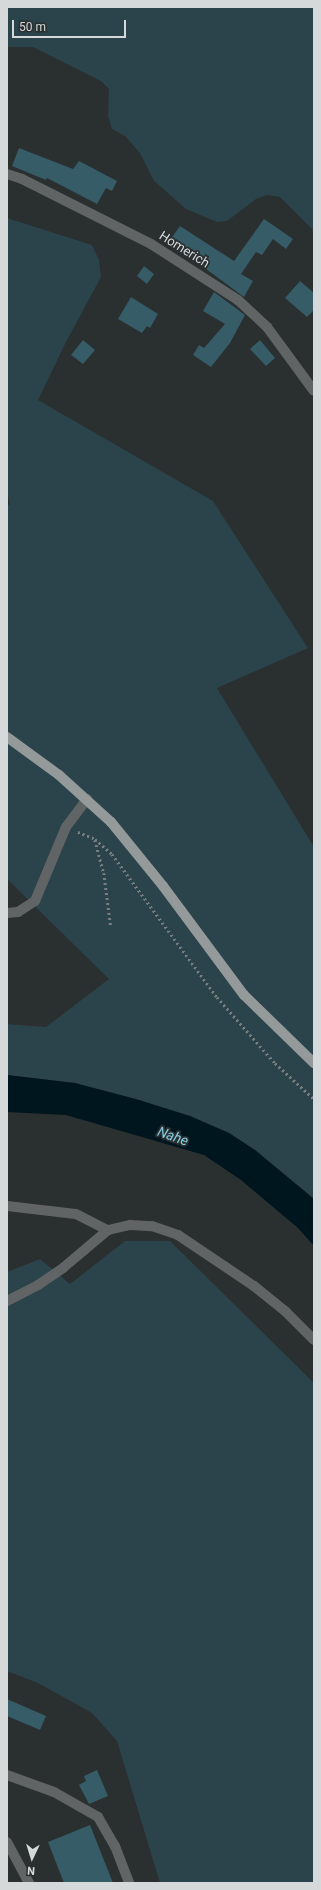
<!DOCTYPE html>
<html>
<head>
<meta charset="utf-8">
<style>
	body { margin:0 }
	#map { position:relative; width:321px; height:1890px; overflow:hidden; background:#2a2f30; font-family:Roboto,sans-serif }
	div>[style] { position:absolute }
	.green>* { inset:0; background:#2b434a }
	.water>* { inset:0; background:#00161e }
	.building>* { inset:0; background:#355c67 }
	.path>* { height:2.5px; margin-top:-1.25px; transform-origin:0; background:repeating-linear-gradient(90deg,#7a7e7f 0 2px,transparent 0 5px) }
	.minor>* { height:10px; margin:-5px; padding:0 5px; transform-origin:5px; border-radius:5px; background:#616464 }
	.major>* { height:10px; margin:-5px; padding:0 5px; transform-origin:5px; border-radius:5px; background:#94999a }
	.rail>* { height:4.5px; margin-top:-2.25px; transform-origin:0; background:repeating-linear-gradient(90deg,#2a2f30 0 9px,#7f8384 0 18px); box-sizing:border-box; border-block:1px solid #7f8384 }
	span { translate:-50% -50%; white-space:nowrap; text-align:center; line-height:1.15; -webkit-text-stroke:3.5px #2a2f30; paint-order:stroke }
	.street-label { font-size:13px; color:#d6d9da }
	.water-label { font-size:14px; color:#85cde2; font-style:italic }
	.frame { position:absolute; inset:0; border:8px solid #d6d9da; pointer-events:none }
	.north { position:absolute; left:12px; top:1838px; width:40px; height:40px; -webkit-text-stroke:3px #2a2f30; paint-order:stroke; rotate:184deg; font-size:11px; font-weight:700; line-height:16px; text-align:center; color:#d6d9da }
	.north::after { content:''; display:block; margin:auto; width:14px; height:18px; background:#d6d9da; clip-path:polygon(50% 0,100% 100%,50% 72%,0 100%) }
	.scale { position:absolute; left:12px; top:20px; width:114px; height:18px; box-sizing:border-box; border:2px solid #d6d9da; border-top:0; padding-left:5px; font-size:12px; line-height:14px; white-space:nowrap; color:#d6d9da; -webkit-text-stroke:3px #2a2f30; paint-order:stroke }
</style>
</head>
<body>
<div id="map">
	<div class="green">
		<i style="clip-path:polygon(7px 7px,314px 7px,314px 239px,312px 229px,280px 197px,267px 195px,256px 199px,227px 221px,217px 222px,186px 209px,154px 181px,140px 153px,125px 136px,112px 129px,108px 116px,109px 89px,101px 81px,33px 47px,7px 47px)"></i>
		<i style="clip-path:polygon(7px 218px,92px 245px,99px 260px,101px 277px,66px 342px,38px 400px,213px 501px,308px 648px,217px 688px,314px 847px,314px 1199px,255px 1150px,229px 1133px,190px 1116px,75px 1083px,7px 1075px,7px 1024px,46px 1027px,109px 979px,7px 879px,7px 506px,10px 504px,7px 492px)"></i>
		<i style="clip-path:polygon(125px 1241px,170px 1241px,314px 1383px,314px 1883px,160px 1883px,117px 1741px,92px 1713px,38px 1683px,7px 1671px,7px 1272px,40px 1259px,70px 1284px)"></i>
	</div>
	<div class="water">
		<i style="clip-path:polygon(7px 1075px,75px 1083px,136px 1099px,190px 1116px,229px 1133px,255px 1150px,314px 1199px,314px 1246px,298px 1228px,241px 1180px,204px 1155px,66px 1115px,7px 1112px)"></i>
	</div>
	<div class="building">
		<i style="clip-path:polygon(19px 148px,73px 169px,79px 161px,117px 181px,112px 191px,106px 188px,97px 204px,47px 178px,46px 180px,12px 166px)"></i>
		<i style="clip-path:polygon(264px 219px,293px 239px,286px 249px,273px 239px,262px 255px,256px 252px,241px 274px,253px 281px,244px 297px,179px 249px,180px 247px,170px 240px,180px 226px,234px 261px)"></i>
		<i style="clip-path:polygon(144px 266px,154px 274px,147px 284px,137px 276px)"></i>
		<i style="clip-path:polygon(300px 281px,314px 293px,314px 310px,307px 317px,285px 298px)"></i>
		<i style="clip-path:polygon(214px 292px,245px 315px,230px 343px,211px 367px,193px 355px,199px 345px,204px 348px,225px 324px,203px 311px)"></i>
		<i style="clip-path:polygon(131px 297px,158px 314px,150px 328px,147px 326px,142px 333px,118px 319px)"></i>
		<i style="clip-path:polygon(83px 340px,95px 350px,83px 364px,71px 355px)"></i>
		<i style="clip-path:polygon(260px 340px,275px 358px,266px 366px,250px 349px)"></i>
		<i style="clip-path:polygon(7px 1699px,46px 1716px,40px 1730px,7px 1716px)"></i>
		<i style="clip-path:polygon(97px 1770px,108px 1796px,89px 1804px,79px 1785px,86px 1781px,84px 1776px)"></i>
		<i style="clip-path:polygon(90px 1825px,113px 1883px,64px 1883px,48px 1842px)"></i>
	</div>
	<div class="path">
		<i style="left:78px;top:832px;width:18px;rotate:22deg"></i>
		<i style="left:95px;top:839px;width:23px;rotate:41deg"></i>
		<i style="left:112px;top:854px;width:177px;rotate:53.7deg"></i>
		<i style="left:217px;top:997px;width:88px;rotate:48.7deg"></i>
		<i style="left:275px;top:1063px;width:53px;rotate:42.7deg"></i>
		<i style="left:95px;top:840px;width:34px;rotate:75deg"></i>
		<i style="left:104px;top:873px;width:55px;rotate:82.7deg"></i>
	</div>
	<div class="minor">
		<i style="left:7px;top:174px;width:16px;rotate:18deg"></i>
		<i style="left:22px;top:179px;width:144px;rotate:26.7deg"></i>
		<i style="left:151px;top:244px;width:103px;rotate:32.8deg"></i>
		<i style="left:238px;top:300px;width:40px;rotate:43deg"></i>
		<i style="left:267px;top:327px;width:79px;rotate:53.7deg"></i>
		<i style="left:7px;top:913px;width:11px;rotate:-5deg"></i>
		<i style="left:18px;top:912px;width:20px;rotate:-33deg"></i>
		<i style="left:35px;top:901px;width:80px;rotate:-67.3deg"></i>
		<i style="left:66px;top:827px;width:35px;rotate:-53deg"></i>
		<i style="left:7px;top:1206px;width:69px;rotate:6.6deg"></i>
		<i style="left:76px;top:1214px;width:36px;rotate:27deg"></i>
		<i style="left:7px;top:1301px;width:35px;rotate:-27deg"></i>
		<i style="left:38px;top:1285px;width:30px;rotate:-34deg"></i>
		<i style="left:63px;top:1268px;width:59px;rotate:-40.2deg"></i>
		<i style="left:108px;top:1230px;width:23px;rotate:-13deg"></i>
		<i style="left:130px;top:1225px;width:22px;rotate:3deg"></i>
		<i style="left:152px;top:1226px;width:28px;rotate:19deg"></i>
		<i style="left:178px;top:1235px;width:92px;rotate:33.9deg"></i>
		<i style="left:254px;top:1286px;width:40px;rotate:39deg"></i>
		<i style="left:285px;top:1311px;width:41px;rotate:45deg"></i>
		<i style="left:7px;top:1775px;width:50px;rotate:19.9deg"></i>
		<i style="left:54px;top:1792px;width:51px;rotate:29.6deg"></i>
		<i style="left:98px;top:1817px;width:34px;rotate:60deg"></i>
		<i style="left:115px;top:1846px;width:40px;rotate:69deg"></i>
		<i style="left:7px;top:1842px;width:47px;rotate:61.8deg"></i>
	</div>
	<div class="major">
		<i style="left:7px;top:737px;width:64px;rotate:36.2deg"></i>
		<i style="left:59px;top:775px;width:70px;rotate:42.1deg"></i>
		<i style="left:111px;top:822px;width:82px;rotate:50.9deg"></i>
		<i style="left:163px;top:886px;width:136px;rotate:53.4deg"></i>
		<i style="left:244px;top:995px;width:98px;rotate:44.2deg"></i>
	</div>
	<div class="rail">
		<i style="left:7px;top:496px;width:1px"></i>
	</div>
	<div class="street-label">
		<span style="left:184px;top:250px;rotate:32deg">Homerich</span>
	</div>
	<div class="water-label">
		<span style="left:173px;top:1136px;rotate:20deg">Nahe</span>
	</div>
	<div class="frame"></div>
	<div class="north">N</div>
	<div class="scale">50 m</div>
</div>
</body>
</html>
